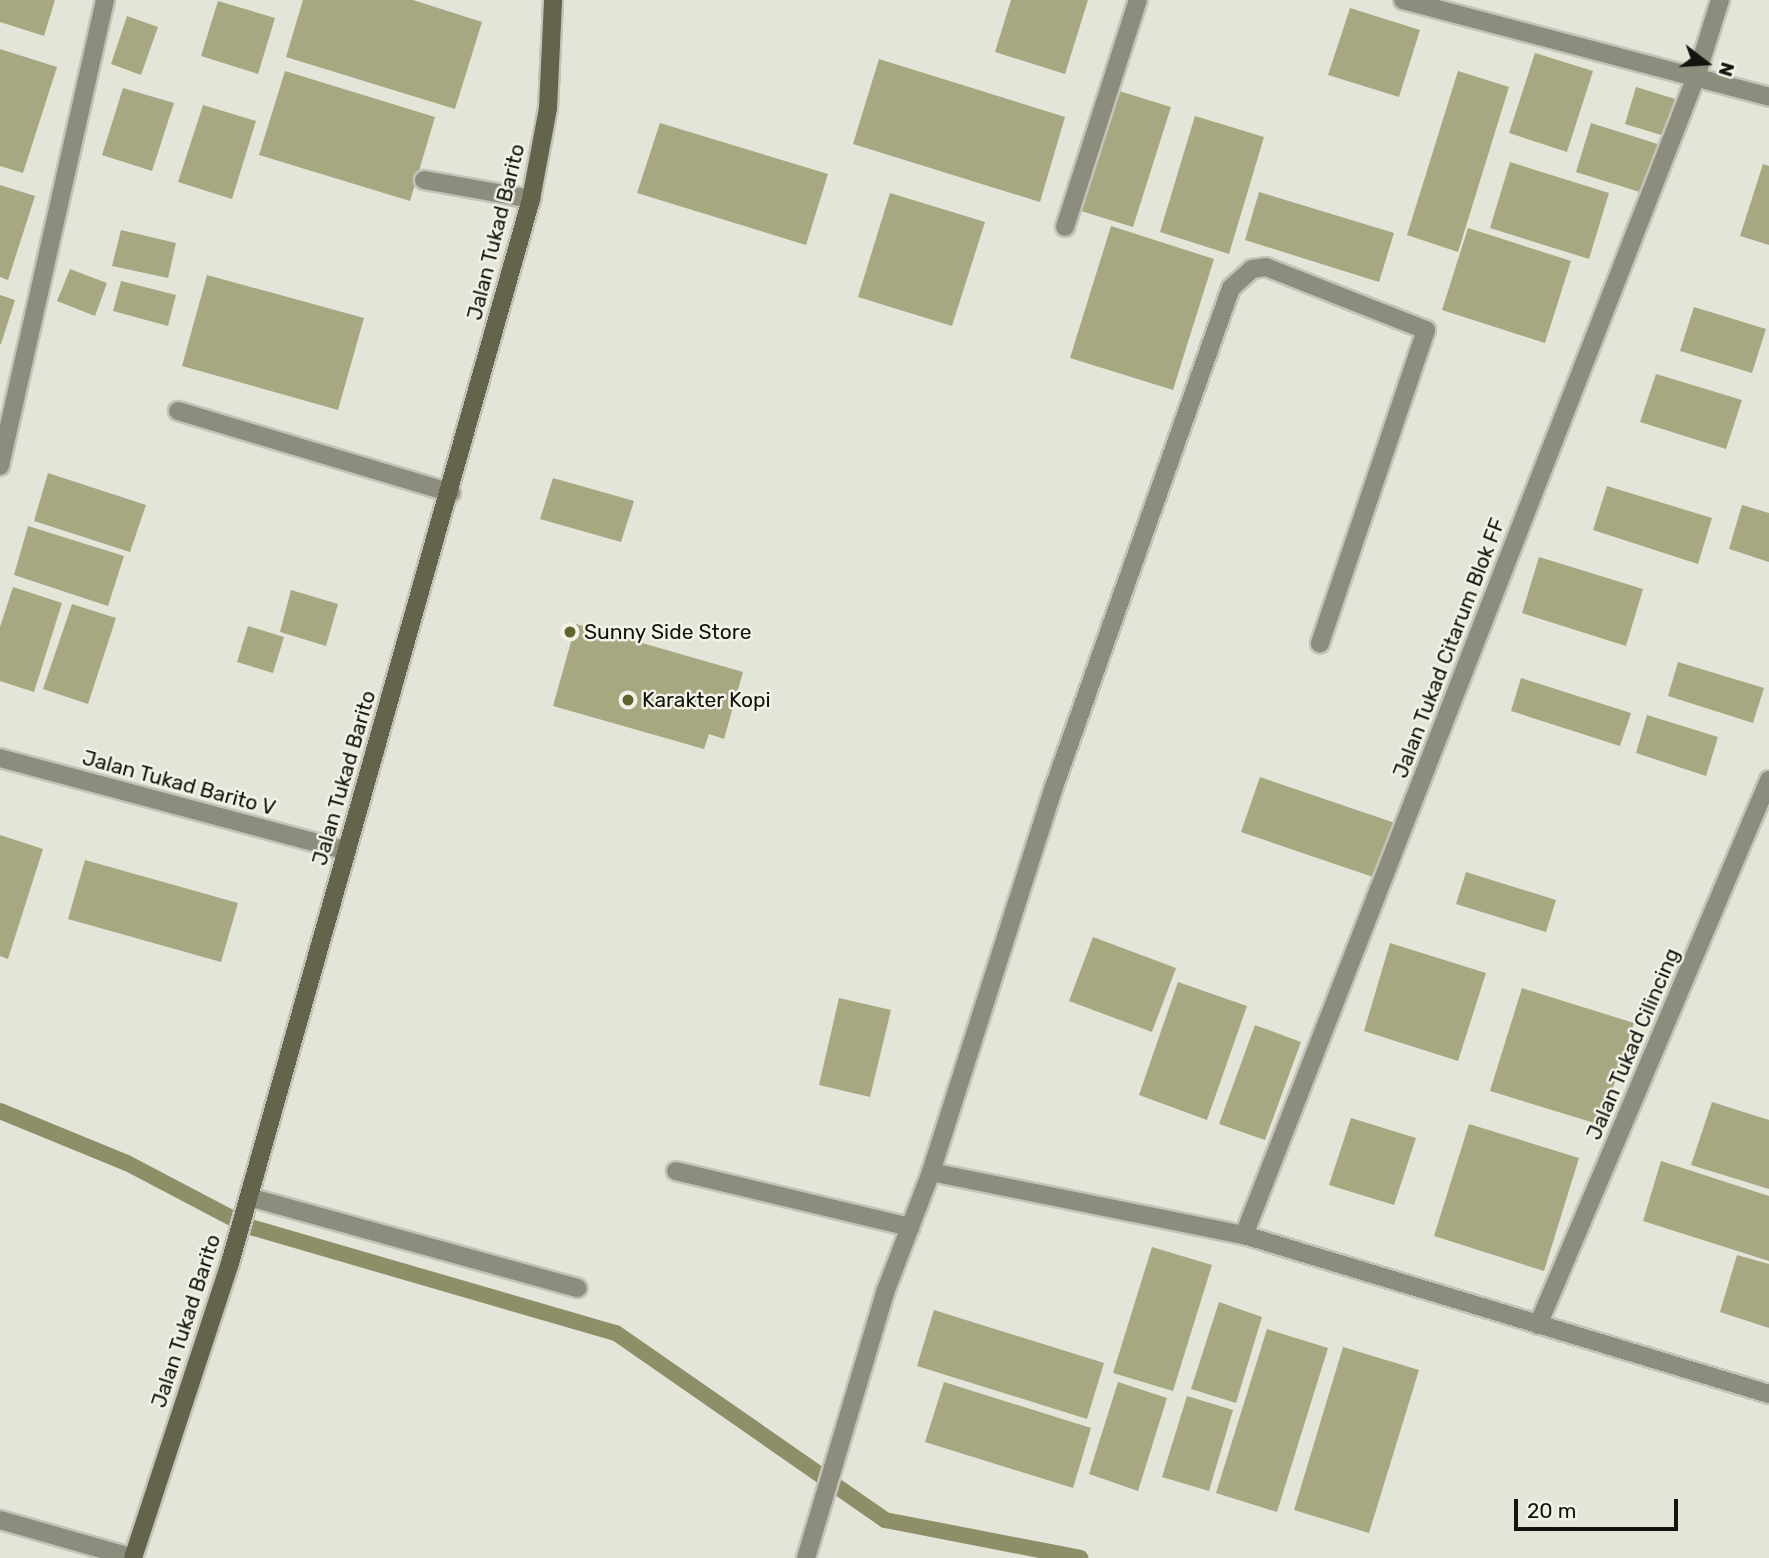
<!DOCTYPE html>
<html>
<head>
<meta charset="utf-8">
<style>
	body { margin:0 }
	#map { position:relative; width:1769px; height:1558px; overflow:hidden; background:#e4e5d9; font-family:Rubik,sans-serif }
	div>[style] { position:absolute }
	.stream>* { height:16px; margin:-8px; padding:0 8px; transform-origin:8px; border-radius:8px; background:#8e8e68 }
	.building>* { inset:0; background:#a7a881 }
	.roads { filter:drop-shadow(2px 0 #c3c3b9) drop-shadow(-2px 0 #c3c3b9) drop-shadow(0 2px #c3c3b9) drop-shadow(0 -2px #c3c3b9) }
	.lane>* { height:18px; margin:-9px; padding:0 9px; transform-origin:9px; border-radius:9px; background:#8c8d7c }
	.street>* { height:18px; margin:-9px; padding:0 9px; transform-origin:9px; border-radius:9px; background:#8c8d7c }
	.secondary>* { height:18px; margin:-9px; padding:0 9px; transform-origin:9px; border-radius:9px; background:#63644b }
	.dots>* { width:19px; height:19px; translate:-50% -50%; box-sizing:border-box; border:4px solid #f2f2e6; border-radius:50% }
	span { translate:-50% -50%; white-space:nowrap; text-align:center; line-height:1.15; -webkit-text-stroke:5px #f2f2e6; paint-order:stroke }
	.street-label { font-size:21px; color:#13130f }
	.poi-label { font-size:21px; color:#13130f }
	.left { translate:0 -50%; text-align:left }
	.north { position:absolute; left:1671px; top:28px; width:70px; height:70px; -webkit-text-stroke:5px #f2f2e6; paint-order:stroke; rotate:107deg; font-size:19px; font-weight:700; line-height:28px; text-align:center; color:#13130f }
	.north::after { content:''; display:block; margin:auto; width:24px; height:32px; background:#13130f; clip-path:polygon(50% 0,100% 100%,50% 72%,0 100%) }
	.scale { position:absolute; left:1514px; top:1499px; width:164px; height:32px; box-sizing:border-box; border:4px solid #13130f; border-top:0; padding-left:9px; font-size:21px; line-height:24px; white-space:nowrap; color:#13130f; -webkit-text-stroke:5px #f2f2e6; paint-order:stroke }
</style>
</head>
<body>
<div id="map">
	<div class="stream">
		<i style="left:0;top:1111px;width:137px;rotate:22.3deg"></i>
		<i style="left:127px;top:1163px;width:136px;rotate:27.7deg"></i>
		<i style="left:247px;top:1226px;width:384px;rotate:16.2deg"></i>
		<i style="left:616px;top:1333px;width:328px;rotate:34.8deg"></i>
		<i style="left:885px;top:1520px;width:199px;rotate:11deg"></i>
	</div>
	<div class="building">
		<i style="clip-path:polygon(0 0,55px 0,44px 36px,0 22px)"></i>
		<i style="clip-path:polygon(303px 0,413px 0,482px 22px,455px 109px,286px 57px)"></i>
		<i style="clip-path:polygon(1011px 0,1088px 0,1065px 74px,995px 52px)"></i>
		<i style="clip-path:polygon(218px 1px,275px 18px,258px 74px,201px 56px)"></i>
		<i style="clip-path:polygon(1350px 8px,1420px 30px,1399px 97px,1328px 75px)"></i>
		<i style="clip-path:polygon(127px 16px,158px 27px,141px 75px,111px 64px)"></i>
		<i style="clip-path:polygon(0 49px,57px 67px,23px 173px,0 166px)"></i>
		<i style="clip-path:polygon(1535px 53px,1593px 71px,1567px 152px,1509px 133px)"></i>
		<i style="clip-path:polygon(879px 59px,1065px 117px,1040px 202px,853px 144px)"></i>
		<i style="clip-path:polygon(285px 71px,435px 117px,410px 201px,259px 155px)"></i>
		<i style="clip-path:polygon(1458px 71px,1509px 87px,1458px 252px,1407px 235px)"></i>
		<i style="clip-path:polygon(1636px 87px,1682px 101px,1671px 138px,1625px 124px)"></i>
		<i style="clip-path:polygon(123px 88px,174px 103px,152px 171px,102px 155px)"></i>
		<i style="clip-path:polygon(1119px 91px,1171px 107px,1133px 227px,1081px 211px)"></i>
		<i style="clip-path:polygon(203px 105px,256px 121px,232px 199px,178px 182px)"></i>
		<i style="clip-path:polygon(1195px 116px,1264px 137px,1229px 254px,1160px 232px)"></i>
		<i style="clip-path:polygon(660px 123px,828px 174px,806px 245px,637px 193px)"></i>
		<i style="clip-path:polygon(1591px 123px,1661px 145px,1646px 194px,1576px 172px)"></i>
		<i style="clip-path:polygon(1510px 162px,1609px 193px,1589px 259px,1490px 228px)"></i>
		<i style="clip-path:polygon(1763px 164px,1769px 166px,1769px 245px,1740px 236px)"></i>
		<i style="clip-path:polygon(0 185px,35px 196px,8px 280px,0 277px)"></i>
		<i style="clip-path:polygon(1259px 192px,1394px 233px,1379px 282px,1245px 240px)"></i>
		<i style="clip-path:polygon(890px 193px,985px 222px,952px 326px,858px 297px)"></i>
		<i style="clip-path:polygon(1111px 226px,1214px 259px,1173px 390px,1070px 358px)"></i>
		<i style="clip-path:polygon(1468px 228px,1571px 261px,1545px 343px,1442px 310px)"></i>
		<i style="clip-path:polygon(121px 230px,176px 243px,168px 278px,112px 266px)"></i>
		<i style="clip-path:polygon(70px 269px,107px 283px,95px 316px,57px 301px)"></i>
		<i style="clip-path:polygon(207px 275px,364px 318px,338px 410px,182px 366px)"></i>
		<i style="clip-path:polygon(121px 281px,176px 295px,168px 326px,113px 311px)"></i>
		<i style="clip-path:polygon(0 295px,15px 300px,1px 344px,0 344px)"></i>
		<i style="clip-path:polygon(1694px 307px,1766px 329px,1752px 373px,1680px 351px)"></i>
		<i style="clip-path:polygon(1656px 374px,1742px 400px,1726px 449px,1640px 422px)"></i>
		<i style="clip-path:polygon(48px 473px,146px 505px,130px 552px,34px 521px)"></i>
		<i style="clip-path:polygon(553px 478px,634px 501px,621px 542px,540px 519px)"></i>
		<i style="clip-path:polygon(1607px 486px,1712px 518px,1698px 564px,1593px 530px)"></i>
		<i style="clip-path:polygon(1742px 505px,1769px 513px,1769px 562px,1729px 549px)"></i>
		<i style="clip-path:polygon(28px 526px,124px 556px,108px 606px,14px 575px)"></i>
		<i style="clip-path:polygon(1539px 557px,1643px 589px,1626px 646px,1522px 613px)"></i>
		<i style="clip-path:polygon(13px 587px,62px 603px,34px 692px,0 681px,0 627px)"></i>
		<i style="clip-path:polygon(291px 590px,338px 604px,326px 646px,280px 632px)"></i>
		<i style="clip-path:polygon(72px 604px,116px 618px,88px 704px,43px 689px)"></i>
		<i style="clip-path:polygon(576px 624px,743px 672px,724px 739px,709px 734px,704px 749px,553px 706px)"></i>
		<i style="clip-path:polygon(248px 626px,284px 637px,273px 673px,237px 662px)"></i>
		<i style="clip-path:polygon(1678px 662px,1764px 688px,1753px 723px,1668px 696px)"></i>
		<i style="clip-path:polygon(1521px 678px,1631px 713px,1620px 746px,1511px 711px)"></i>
		<i style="clip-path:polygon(1647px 715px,1718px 737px,1706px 776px,1636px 753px)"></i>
		<i style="clip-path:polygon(1260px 777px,1395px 823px,1376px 878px,1241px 832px)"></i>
		<i style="clip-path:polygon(0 835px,43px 849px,8px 959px,0 956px)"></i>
		<i style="clip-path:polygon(85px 860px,238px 903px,221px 962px,68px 919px)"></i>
		<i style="clip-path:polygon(1466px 872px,1556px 900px,1546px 932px,1456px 904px)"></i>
		<i style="clip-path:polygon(1093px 937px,1176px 968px,1152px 1032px,1069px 1001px)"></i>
		<i style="clip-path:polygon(1390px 943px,1486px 973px,1458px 1061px,1364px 1031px)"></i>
		<i style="clip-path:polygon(1178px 982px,1247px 1006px,1207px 1120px,1139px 1095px)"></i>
		<i style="clip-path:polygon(1522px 988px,1634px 1023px,1601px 1125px,1490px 1091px)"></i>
		<i style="clip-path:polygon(839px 998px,891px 1010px,870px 1097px,819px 1085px)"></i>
		<i style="clip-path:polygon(1255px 1025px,1301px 1042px,1265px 1140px,1219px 1124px)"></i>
		<i style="clip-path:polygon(1712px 1102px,1769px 1120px,1769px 1189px,1691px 1165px)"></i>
		<i style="clip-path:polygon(1351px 1118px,1416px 1138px,1394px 1205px,1329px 1185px)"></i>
		<i style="clip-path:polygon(1469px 1124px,1579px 1158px,1544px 1271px,1434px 1236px)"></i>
		<i style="clip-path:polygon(1661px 1161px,1769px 1196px,1769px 1261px,1643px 1221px)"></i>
		<i style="clip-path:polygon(1152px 1247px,1212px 1265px,1173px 1391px,1113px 1373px)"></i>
		<i style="clip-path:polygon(1737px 1255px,1769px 1264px,1769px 1328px,1720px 1312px)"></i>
		<i style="clip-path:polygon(1219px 1302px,1262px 1317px,1236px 1403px,1191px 1389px)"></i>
		<i style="clip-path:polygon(934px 1310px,1104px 1363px,1087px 1419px,917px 1366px)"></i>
		<i style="clip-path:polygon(1267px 1329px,1328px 1348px,1277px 1512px,1216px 1493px)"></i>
		<i style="clip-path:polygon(1343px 1347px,1419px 1370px,1369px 1533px,1294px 1510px)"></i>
		<i style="clip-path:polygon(944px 1382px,1091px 1428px,1073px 1488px,925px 1442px)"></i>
		<i style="clip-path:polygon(1118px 1382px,1167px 1398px,1138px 1491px,1089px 1474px)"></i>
		<i style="clip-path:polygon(1187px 1396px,1233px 1410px,1209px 1491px,1162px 1477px)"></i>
	</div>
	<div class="roads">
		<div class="lane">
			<i style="left:424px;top:180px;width:109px;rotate:10.1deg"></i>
			<i style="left:1065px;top:227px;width:238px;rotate:-72.2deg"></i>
			<i style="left:178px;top:411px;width:285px;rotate:16.7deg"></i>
		</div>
		<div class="street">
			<i style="left:1403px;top:0;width:379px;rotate:14.8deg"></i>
			<i style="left:0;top:466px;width:478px;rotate:-77.3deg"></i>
			<i style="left:0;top:758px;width:358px;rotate:15deg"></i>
			<i style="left:676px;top:1171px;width:241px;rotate:13.5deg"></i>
			<i style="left:931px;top:1172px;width:404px;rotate:-72.3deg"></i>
			<i style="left:1054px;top:787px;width:529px;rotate:-70.47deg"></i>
			<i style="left:1231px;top:288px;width:28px;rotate:-42deg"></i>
			<i style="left:1252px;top:269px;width:14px;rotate:-8deg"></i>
			<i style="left:1266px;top:267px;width:172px;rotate:21.5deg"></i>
			<i style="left:1426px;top:330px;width:331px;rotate:108.7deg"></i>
			<i style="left:249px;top:1197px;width:341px;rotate:15.5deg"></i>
			<i style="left:1244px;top:1235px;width:1243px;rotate:-68.68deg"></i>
			<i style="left:1696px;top:77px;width:81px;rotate:-72.7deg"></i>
			<i style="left:1538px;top:1325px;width:592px;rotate:-67.03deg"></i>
			<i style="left:0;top:1520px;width:138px;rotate:15.9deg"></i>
			<i style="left:806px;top:1558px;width:280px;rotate:-73.4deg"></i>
			<i style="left:886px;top:1290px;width:126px;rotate:-69.1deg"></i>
			<i style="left:931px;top:1172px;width:319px;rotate:11.4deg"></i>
			<i style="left:1244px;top:1235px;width:549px;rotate:16.85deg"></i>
		</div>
		<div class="secondary">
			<i style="left:133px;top:1558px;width:311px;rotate:-71.8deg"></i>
			<i style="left:230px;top:1263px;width:1106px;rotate:-74.2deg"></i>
			<i style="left:531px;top:199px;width:93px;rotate:-79.4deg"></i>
			<i style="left:548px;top:108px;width:108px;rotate:-87.3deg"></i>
		</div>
	</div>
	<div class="dots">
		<i style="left:570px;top:632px;background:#636330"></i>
		<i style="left:628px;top:700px;background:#636330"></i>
	</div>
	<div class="street-label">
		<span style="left:496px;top:232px;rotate:-76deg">Jalan Tukad Barito</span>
		<span style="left:1449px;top:648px;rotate:-69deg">Jalan Tukad Citarum Blok FF</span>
		<span style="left:344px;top:778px;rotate:-74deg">Jalan Tukad Barito</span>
		<span style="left:179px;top:783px;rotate:15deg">Jalan Tukad Barito V</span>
		<span style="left:1633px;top:1044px;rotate:-67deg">Jalan Tukad Cilincing</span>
		<span style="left:186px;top:1321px;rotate:-72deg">Jalan Tukad Barito</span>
	</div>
	<div class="poi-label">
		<span class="left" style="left:584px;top:632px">Sunny Side Store</span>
		<span class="left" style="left:642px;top:700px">Karakter Kopi</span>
	</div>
	<div class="north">N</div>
	<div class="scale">20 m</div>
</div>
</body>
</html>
